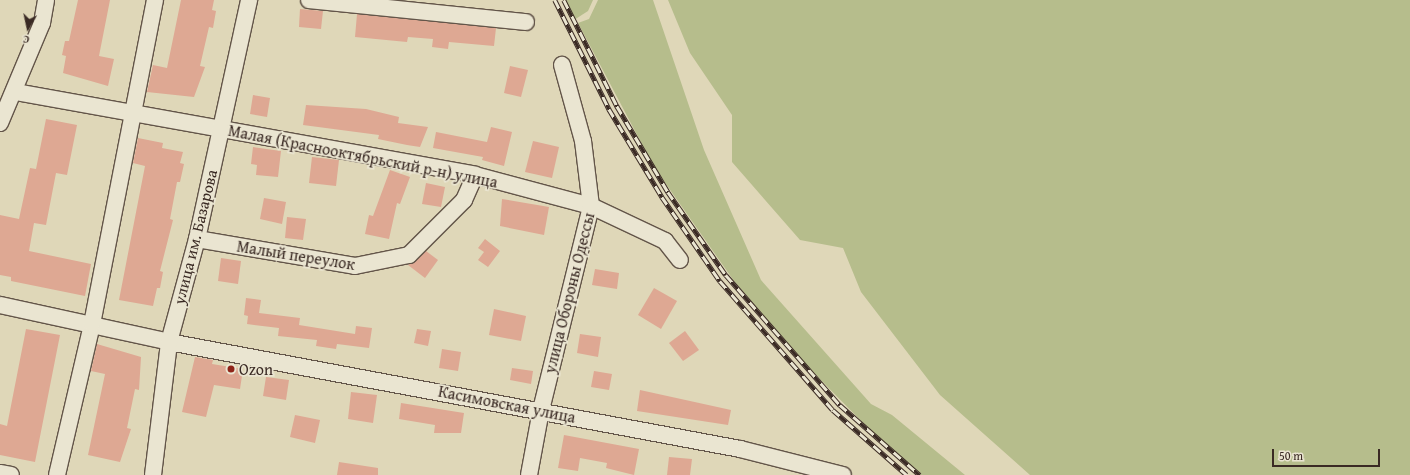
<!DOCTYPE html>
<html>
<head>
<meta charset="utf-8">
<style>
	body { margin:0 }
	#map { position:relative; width:1410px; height:475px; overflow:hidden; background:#dfd7b8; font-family:"Gentium Book Plus",serif }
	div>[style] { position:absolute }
	.green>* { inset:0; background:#b6bd8c }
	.building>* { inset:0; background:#dea893 }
	.roads { filter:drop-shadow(1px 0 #635549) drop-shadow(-1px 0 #635549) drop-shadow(0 1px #635549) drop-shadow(0 -1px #635549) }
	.minor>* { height:16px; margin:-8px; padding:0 8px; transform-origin:8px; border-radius:8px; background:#eae5d1 }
	.rail>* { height:4.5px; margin-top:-2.25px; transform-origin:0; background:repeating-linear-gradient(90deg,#eae5d1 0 9px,#3a2a24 0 18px); box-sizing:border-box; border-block:1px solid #3a2a24 }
	.dots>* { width:11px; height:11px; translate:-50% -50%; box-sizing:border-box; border:2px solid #eae5d1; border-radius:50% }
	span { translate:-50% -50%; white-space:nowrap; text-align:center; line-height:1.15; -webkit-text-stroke:3.5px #eae5d1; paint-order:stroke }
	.street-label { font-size:16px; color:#3a2a24 }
	.poi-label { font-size:16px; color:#3a2a24 }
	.left { translate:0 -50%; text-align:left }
	.north { position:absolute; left:8px; top:8px; width:40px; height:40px; -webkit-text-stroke:3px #eae5d1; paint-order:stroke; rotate:189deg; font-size:11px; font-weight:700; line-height:16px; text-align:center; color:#3a2a24 }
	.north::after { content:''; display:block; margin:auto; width:14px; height:18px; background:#3a2a24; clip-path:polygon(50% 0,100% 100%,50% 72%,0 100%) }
	.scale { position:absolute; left:1272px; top:449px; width:108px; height:18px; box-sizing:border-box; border:2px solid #3a2a24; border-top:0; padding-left:5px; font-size:12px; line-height:14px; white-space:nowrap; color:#3a2a24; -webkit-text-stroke:3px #eae5d1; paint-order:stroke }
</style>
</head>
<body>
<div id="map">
	<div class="green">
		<i style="clip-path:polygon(565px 0,593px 0,588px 11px,574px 20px)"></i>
		<i style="clip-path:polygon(598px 0,653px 0,704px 150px,761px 280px,871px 404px,892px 415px,965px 475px,921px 475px,878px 438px,805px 364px,734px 281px,654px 167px,578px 23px,589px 19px)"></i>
		<i style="clip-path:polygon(668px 0,1410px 0,1410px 475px,1030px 475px,940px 395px,861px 292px,843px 248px,800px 240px,732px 162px,732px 115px,690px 53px)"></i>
	</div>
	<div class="building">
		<i style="clip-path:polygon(78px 0,110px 0,99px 56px,114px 59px,108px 86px,63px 73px,66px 56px,62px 55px,65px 41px,69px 41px)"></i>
		<i style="clip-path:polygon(181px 0,214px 0,212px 10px,216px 11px,213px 28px,209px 27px,200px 66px,205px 67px,194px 97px,147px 92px,153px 65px,167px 68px)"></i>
		<i style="clip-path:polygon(300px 9px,323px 11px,321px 29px,299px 27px)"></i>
		<i style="clip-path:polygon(357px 14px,496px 28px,494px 46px,449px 42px,448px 49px,432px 47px,433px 39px,408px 37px,407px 42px,355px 37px)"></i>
		<i style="clip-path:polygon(510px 66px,528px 70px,521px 97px,504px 93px)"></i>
		<i style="clip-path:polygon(253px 95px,270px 98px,267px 117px,250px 114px)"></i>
		<i style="clip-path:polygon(306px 105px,366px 109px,399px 117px,398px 123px,428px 127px,420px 147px,407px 145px,378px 139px,379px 135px,303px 125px)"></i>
		<i style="clip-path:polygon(46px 119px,77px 125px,67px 175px,56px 173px,46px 225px,34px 223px,29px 251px,91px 264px,85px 296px,11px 281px,11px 277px,0 275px,0 215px,19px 219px,30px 168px,36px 169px)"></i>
		<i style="clip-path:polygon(491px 127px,512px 132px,504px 166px,482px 160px,483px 157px,433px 148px,436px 132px,487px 142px)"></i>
		<i style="clip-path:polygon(138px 138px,163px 143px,162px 148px,183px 152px,180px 163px,184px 164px,180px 182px,177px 182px,170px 219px,173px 220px,160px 271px,163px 272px,160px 288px,157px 288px,153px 306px,119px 300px,145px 166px,133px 163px)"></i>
		<i style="clip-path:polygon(533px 141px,559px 147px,552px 178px,525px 172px)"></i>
		<i style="clip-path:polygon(253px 147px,281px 151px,278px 177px,256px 175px,257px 165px,251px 164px)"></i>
		<i style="clip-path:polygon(312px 157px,339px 160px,336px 186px,309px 183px)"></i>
		<i style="clip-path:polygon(390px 170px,410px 177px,400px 204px,397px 203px,389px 239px,365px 234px,369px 215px,373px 216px)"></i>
		<i style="clip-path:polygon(426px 183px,445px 187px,441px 207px,422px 204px)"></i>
		<i style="clip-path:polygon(264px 198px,286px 202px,282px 224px,260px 219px)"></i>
		<i style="clip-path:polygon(502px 199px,549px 207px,544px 235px,500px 226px)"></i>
		<i style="clip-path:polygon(287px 217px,306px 219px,303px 240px,285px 238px)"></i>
		<i style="clip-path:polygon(485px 239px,500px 251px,488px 267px,478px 260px,484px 252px,478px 248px)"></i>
		<i style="clip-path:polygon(426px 251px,438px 260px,425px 278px,408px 265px)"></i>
		<i style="clip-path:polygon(221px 258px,241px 261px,238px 284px,218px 281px)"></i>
		<i style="clip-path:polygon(595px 269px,619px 273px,617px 289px,592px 285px)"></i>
		<i style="clip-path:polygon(654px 288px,677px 301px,661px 329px,638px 315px)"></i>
		<i style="clip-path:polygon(246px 298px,261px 300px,259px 313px,300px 318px,299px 325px,355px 334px,356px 326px,372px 328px,369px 348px,337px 344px,336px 349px,316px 346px,317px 340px,278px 336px,279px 328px,247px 324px,248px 316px,244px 315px)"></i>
		<i style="clip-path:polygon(494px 309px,526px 316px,521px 341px,489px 335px)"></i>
		<i style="clip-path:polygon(26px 329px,60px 335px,35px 462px,0 455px,0 424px,7px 426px)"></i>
		<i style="clip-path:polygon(417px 329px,431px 331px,428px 346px,414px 343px)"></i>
		<i style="clip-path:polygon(685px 331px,699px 350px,683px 361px,669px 343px)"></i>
		<i style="clip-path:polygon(580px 334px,601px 337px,598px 357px,577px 353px)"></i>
		<i style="clip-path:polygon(97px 344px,141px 357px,139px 390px,135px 389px,127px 428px,131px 429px,120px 462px,88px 455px,105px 374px,91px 371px)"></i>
		<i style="clip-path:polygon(442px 349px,461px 352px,458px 371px,439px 368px)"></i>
		<i style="clip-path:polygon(195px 357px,213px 360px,212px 364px,243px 369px,240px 389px,214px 385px,206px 417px,182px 412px)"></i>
		<i style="clip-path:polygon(512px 368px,533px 371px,531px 384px,510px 380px)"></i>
		<i style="clip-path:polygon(594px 371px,612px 374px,609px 390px,591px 387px)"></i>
		<i style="clip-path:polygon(266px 377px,289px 380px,286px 400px,263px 396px)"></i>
		<i style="clip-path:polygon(640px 390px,731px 410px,728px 425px,637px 411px)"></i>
		<i style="clip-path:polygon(351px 392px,377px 395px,373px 423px,348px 419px)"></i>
		<i style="clip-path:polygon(401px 403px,464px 413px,461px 433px,434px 433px,435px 425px,399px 419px)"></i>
		<i style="clip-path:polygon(295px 415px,320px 420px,315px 443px,290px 437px)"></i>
		<i style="clip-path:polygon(564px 435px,639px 449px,634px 475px,606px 468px,607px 463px,580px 458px,578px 471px,558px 468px)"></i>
		<i style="clip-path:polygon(669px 457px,692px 459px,690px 475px,667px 475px)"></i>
		<i style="clip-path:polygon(339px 462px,378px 468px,378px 475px,337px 475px)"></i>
	</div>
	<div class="roads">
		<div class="minor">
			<i style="left:309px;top:0;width:218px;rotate:5.8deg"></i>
			<i style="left:16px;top:92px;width:466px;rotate:10.2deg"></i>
			<i style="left:475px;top:175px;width:120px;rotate:15deg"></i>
			<i style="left:591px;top:206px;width:82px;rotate:25.3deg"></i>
			<i style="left:665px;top:241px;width:24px;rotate:52deg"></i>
			<i style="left:0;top:123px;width:108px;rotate:-67.2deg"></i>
			<i style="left:42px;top:23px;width:23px;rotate:-80deg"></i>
			<i style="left:197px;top:239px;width:160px;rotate:9.7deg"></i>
			<i style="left:355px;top:266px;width:55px;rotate:-11.5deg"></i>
			<i style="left:409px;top:255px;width:78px;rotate:-45deg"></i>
			<i style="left:464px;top:200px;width:27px;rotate:-66deg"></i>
			<i style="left:0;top:305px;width:173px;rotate:12.3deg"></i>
			<i style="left:169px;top:342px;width:581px;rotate:10.61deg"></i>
			<i style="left:740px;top:449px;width:106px;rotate:14.2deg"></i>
			<i style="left:0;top:473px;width:11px;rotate:10deg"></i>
			<i style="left:57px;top:475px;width:155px;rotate:-76.9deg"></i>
			<i style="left:92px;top:324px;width:330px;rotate:-79deg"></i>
			<i style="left:153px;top:475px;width:134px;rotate:-83.1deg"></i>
			<i style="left:169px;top:342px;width:107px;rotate:-74.8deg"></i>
			<i style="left:197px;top:239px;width:245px;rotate:-77.7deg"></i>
			<i style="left:529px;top:475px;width:66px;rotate:-79.5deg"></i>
			<i style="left:541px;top:410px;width:210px;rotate:-76.2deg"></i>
			<i style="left:591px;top:206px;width:65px;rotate:-97deg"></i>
			<i style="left:583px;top:141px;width:79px;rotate:-105.4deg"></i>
		</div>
	</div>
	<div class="rail">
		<i style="left:555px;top:0;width:122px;rotate:63.6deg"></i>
		<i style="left:609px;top:109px;width:103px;rotate:58.9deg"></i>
		<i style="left:662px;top:197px;width:102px;rotate:55.4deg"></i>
		<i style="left:720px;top:281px;width:171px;rotate:48.8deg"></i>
		<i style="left:833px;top:410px;width:98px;rotate:41.3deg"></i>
		<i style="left:564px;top:0;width:119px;rotate:63.4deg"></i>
		<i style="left:617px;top:106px;width:100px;rotate:59.3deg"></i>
		<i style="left:668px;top:192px;width:101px;rotate:55.1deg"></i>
		<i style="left:726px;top:275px;width:173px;rotate:48.8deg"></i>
		<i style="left:840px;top:405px;width:106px;rotate:41.2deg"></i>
	</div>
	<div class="dots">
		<i style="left:231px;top:369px;background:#8f2418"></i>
	</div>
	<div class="street-label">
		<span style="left:363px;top:156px;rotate:11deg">Малая (Краснооктябрьский р-н) улица</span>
		<span style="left:195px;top:237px;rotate:-76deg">улица им. Базарова</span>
		<span style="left:296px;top:255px;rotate:9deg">Малый переулок</span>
		<span style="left:569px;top:293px;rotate:-76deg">улица Обороны Одессы</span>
		<span style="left:507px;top:404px;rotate:11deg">Касимовская улица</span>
	</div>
	<div class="poi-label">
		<span class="left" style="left:239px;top:369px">Ozon</span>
	</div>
	<div class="north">С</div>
	<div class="scale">50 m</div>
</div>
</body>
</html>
